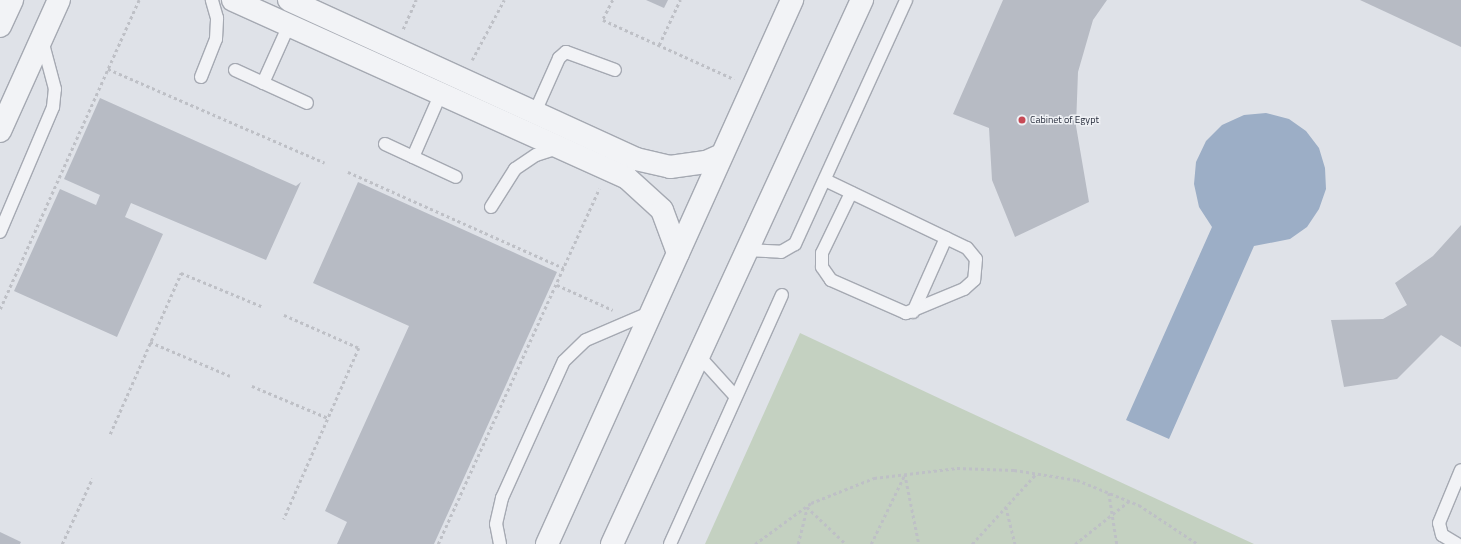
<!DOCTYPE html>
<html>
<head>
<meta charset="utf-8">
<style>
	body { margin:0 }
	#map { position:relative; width:1461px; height:544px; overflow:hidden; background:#dfe2e8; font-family:"Titillium Web",sans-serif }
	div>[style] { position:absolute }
	.green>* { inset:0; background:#c4d1c1 }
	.water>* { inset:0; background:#9caec6 }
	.building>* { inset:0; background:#b7bbc4 }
	.path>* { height:2.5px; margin-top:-1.25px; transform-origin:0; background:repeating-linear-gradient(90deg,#bec0c6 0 3px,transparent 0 6px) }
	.roads { filter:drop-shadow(1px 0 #a5a9b2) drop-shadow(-1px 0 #a5a9b2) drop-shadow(0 1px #a5a9b2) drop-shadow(0 -1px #a5a9b2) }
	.lane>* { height:12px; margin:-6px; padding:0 6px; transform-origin:6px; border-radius:6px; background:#f2f3f6 }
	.street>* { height:22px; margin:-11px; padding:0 11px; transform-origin:11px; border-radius:11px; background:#f2f3f6 }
	.dots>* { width:11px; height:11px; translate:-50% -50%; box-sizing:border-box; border:2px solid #eff1f5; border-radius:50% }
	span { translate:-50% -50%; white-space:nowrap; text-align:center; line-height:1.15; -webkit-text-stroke:3px #eff1f5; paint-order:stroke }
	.poi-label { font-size:10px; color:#292f3e }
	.left { translate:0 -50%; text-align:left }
</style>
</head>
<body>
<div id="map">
	<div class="green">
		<i style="clip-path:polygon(800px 333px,945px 401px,1254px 544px,705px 544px)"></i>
	</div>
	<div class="water">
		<i style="clip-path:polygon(1266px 113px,1289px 119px,1306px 131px,1319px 148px,1325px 168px,1326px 189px,1319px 209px,1307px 227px,1290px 239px,1254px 246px,1169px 439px,1126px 420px,1212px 227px,1199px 207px,1194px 184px,1196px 162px,1206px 141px,1222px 125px,1244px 115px)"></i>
	</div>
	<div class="building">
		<i style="clip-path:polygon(646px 0,668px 0,664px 8px)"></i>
		<i style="clip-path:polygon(1003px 0,1107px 0,1093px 20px,1078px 72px,1076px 126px,1089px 202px,1015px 237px,992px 180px,989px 128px,953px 114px)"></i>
		<i style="clip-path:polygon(1360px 0,1461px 0,1461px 47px)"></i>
		<i style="clip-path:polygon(100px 98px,296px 186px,301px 182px,266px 260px,131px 203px,125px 217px,163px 234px,117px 337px,14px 291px,60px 189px,96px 205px,100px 195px,64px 179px)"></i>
		<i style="clip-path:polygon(358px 182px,557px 272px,434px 544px,337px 544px,347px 522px,325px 511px,409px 326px,313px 283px)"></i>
		<i style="clip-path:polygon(1461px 225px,1461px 347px,1441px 335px,1397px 379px,1344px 387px,1331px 320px,1383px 319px,1407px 305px,1395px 283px,1433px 256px)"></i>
		<i style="clip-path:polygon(0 532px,21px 542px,20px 544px,0 544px)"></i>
	</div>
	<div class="path">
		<i style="left:613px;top:0;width:22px;rotate:117deg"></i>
		<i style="left:603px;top:20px;width:144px;rotate:24.2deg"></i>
		<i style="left:403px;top:29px;width:32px;rotate:-66deg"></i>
		<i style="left:659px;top:45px;width:50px;rotate:-65deg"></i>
		<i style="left:472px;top:60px;width:68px;rotate:-61.9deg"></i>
		<i style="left:108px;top:69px;width:236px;rotate:23.4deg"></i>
		<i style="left:348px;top:172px;width:236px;rotate:24deg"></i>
		<i style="left:557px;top:285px;width:61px;rotate:24.1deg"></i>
		<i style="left:0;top:309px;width:339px;rotate:-65.8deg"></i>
		<i style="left:284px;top:315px;width:82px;rotate:23.7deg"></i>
		<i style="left:359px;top:348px;width:187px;rotate:113.7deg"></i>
		<i style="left:150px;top:342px;width:87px;rotate:23deg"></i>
		<i style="left:252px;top:386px;width:82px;rotate:22.8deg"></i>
		<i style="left:110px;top:434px;width:176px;rotate:-66.2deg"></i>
		<i style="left:181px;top:273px;width:87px;rotate:22.4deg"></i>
		<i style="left:905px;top:474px;width:71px;rotate:78.7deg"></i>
		<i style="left:1109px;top:493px;width:52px;rotate:81.1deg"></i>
		<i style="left:807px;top:507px;width:54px;rotate:43.5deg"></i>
		<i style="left:1006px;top:507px;width:38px;rotate:76deg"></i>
		<i style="left:62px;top:544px;width:72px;rotate:-65.2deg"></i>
		<i style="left:438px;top:544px;width:390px;rotate:-65.6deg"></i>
		<i style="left:755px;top:544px;width:69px;rotate:-36.2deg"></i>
		<i style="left:811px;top:503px;width:68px;rotate:-21.6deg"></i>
		<i style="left:874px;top:478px;width:84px;rotate:-6.9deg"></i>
		<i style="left:957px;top:468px;width:57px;rotate:2deg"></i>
		<i style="left:1014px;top:470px;width:64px;rotate:9deg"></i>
		<i style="left:1077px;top:480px;width:67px;rotate:22deg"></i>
		<i style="left:1139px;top:505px;width:71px;rotate:33.5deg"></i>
		<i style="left:798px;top:544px;width:38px;rotate:-76deg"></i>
		<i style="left:871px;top:544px;width:78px;rotate:-64.1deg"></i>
		<i style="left:972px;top:544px;width:95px;rotate:-47.6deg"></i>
		<i style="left:1075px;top:544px;width:69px;rotate:-38.5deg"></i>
	</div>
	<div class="roads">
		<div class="lane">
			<i style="left:235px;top:70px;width:79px;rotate:24.6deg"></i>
			<i style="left:201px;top:77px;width:41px;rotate:-68.5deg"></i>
			<i style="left:216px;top:39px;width:21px;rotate:-87deg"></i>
			<i style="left:217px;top:18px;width:19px;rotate:-106deg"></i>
			<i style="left:263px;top:83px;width:64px;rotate:-65.9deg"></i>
			<i style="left:535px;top:112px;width:59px;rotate:-66deg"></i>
			<i style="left:559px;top:58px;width:9px;rotate:-41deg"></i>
			<i style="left:566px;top:52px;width:52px;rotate:20.2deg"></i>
			<i style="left:385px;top:144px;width:78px;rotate:24.9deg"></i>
			<i style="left:413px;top:157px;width:70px;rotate:-66.4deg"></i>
			<i style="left:825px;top:180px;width:157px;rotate:25.6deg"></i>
			<i style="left:967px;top:248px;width:14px;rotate:51deg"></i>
			<i style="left:976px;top:259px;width:21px;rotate:95deg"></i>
			<i style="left:974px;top:280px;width:13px;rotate:138deg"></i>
			<i style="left:964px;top:289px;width:63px;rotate:157.5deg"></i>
			<i style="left:906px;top:313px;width:82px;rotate:-156.3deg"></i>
			<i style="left:831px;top:280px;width:16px;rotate:-125deg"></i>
			<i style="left:822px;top:267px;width:14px;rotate:-90deg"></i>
			<i style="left:822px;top:253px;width:67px;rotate:-64.2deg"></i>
			<i style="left:491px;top:207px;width:45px;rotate:-57.7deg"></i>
			<i style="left:515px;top:169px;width:25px;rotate:-34deg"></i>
			<i style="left:536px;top:155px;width:22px;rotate:-18deg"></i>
			<i style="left:0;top:232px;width:136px;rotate:-67deg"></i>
			<i style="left:53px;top:107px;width:18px;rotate:-84deg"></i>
			<i style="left:55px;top:89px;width:51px;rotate:-104.9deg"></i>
			<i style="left:747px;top:250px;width:34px;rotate:3deg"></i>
			<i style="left:781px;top:252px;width:16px;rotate:-30deg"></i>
			<i style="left:795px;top:244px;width:268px;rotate:-65.5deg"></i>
			<i style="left:913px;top:312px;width:81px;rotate:-66deg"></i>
			<i style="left:698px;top:355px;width:55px;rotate:47.9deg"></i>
			<i style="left:500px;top:544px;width:20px;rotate:-101deg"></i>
			<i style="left:496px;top:524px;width:27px;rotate:-77deg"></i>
			<i style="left:502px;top:498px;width:150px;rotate:-65.7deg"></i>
			<i style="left:564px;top:361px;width:30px;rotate:-44deg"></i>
			<i style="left:586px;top:340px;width:71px;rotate:-23.3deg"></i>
			<i style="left:670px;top:544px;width:273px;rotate:-65.8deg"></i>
			<i style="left:1457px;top:544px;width:17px;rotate:-149deg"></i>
			<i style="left:1442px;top:535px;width:12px;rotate:-104deg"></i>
			<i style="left:1439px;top:523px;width:57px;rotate:-67.5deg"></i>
		</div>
		<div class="street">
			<i style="left:233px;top:0;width:432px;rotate:24.3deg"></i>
			<i style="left:627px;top:178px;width:47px;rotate:42.4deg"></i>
			<i style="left:662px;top:210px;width:46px;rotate:69.6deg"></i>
			<i style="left:289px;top:0;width:382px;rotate:24.6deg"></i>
			<i style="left:636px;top:159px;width:35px;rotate:13deg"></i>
			<i style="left:670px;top:167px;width:36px;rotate:-8deg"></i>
			<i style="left:706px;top:162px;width:17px;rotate:-24deg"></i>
			<i style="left:0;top:26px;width:29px;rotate:-65deg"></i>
			<i style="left:0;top:131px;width:144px;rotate:-65.8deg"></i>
			<i style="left:547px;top:544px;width:597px;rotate:-65.75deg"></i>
			<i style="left:612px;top:544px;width:599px;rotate:-65.32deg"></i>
		</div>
	</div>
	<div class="dots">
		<i style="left:1022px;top:120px;background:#c74a56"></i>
	</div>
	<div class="poi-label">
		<span class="left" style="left:1030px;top:120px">Cabinet of Egypt</span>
	</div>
</div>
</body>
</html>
